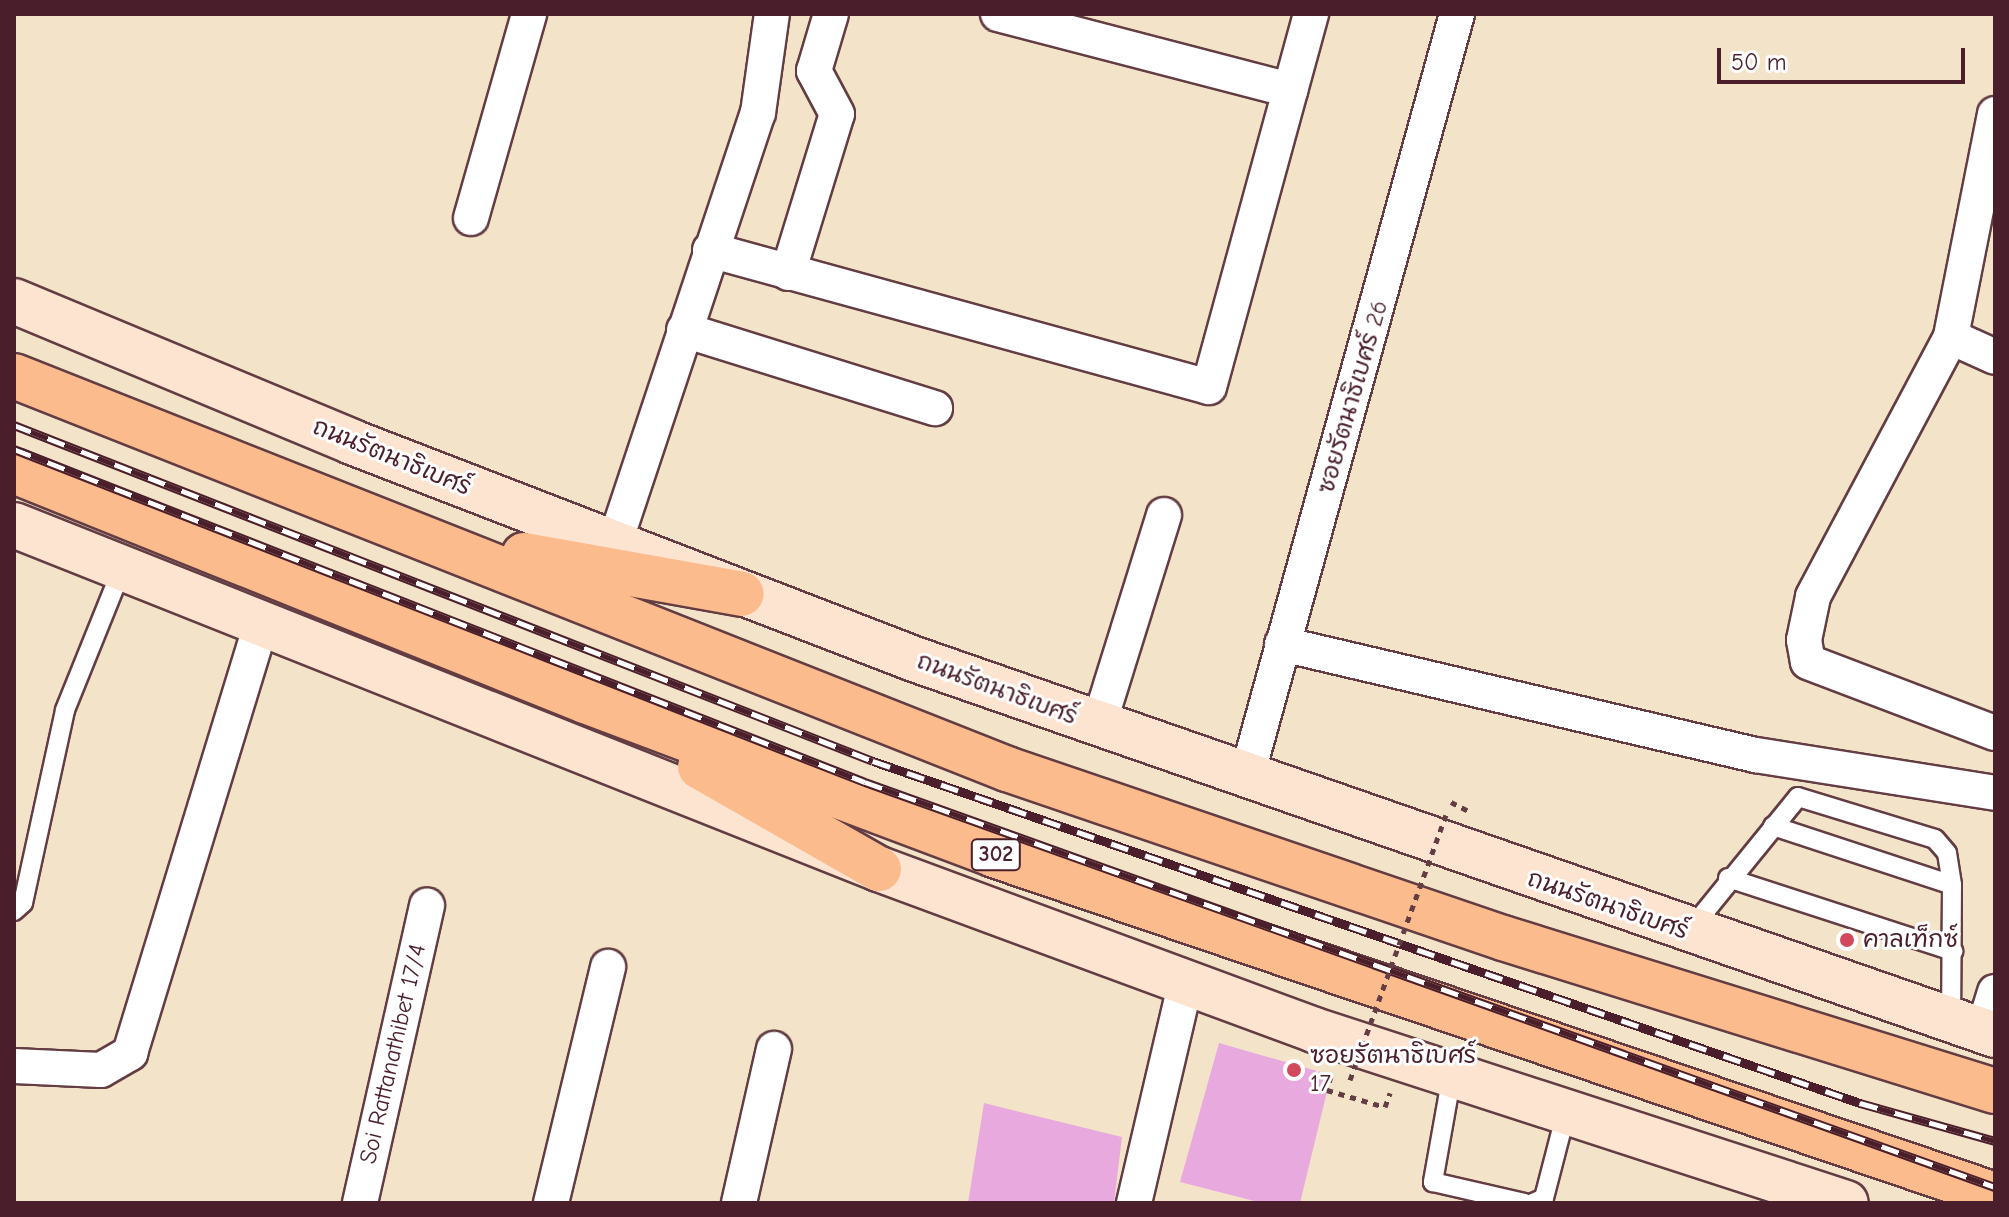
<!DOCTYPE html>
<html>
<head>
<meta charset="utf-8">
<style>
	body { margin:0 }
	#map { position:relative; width:2009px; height:1217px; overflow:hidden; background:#f3e4c9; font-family:"Comic Neue","Playpen Sans Thai",sans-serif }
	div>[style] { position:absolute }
	.building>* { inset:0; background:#e8aade }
	.path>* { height:5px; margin-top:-2.5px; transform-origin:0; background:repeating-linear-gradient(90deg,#633d43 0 6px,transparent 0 12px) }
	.roads { filter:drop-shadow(2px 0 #633d43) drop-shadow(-2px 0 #633d43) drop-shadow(0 2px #633d43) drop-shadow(0 -2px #633d43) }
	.lane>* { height:18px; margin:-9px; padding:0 9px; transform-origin:9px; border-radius:9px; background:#fff }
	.street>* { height:34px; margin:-17px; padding:0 17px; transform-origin:17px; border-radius:17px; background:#fff }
	.secondary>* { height:44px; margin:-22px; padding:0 22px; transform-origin:22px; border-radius:22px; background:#fde4d1 }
	.primary>* { height:44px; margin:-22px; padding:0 22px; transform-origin:22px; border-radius:22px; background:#fbbb8d }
	.rail>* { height:9px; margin-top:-4.5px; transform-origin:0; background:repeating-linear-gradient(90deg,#fff 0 18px,#4a1f2b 0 36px); box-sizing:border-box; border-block:2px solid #4a1f2b }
	.path-bridge>* { height:5px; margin-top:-2.5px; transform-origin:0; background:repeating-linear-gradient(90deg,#633d43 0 6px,transparent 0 12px) }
	.dots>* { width:22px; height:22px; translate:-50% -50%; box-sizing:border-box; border:4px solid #fff; border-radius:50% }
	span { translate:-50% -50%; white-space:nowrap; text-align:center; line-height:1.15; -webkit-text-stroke:6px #fff; paint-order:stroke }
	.shield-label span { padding:2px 6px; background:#fff; border:2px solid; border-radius:6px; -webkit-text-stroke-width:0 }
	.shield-label { font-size:22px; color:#4a1f2b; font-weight:700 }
	.street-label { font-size:24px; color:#4a1f2b }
	.poi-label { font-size:24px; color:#4a1f2b }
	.left { translate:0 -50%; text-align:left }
	.frame { position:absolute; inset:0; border:16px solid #4a1f2b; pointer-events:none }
	.scale { position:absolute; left:1717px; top:48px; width:248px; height:36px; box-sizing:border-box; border:4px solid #4a1f2b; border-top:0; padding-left:10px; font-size:24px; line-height:28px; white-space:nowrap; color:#4a1f2b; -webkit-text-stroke:6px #fff; paint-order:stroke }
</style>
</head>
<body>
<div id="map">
	<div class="building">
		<i style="clip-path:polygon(1219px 1043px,1331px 1075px,1300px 1203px,1262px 1203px,1180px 1182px)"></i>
		<i style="clip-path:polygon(984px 1103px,1122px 1137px,1114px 1203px,968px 1203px)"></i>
	</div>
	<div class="path">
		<i style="left:1451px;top:802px;width:22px;rotate:27deg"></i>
		<i style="left:1331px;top:1076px;width:15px;rotate:106deg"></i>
		<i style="left:1327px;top:1090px;width:60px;rotate:16.3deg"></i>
		<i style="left:1385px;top:1107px;width:15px;rotate:-70deg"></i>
	</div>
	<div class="roads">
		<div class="lane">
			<i style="left:1773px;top:826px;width:188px;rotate:18.2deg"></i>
			<i style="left:1728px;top:878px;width:237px;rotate:18deg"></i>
			<i style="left:14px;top:911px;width:12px;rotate:-42deg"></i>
			<i style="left:23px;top:903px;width:198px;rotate:-77.7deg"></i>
			<i style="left:65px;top:710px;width:152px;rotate:-68deg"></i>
			<i style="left:1690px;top:930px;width:171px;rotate:-50.9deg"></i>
			<i style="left:1798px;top:797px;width:143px;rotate:17deg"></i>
			<i style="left:1935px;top:839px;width:18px;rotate:49deg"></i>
			<i style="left:1947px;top:853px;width:32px;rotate:81deg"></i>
			<i style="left:1952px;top:885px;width:135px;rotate:90.4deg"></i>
			<i style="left:1452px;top:1075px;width:109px;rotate:100.1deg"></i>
			<i style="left:1433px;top:1182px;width:94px;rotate:12.9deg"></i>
			<i style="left:1533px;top:1203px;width:12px;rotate:-24deg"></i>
			<i style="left:1544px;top:1198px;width:88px;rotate:-75.5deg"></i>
		</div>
		<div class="street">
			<i style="left:998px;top:14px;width:302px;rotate:14.6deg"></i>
			<i style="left:1995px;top:114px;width:227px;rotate:101.2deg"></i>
			<i style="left:1951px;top:337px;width:294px;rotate:118deg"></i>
			<i style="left:1813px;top:597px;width:44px;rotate:101.8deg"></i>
			<i style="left:1804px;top:640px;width:22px;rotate:80deg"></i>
			<i style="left:1808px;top:662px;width:200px;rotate:20.8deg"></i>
			<i style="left:471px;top:218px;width:212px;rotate:-74.1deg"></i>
			<i style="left:710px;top:250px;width:517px;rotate:15.35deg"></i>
			<i style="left:1209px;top:387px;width:387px;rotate:-74.7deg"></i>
			<i style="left:788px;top:273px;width:166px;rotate:-72.9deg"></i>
			<i style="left:837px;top:114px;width:49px;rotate:-118.1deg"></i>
			<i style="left:814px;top:71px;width:59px;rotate:-73.4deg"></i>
			<i style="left:684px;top:330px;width:263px;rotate:17.3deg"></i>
			<i style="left:1951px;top:337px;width:48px;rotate:24.4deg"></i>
			<i style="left:614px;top:545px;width:455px;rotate:-71.6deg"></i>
			<i style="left:758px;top:113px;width:100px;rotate:-82deg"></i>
			<i style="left:1282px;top:644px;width:487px;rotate:13.2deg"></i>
			<i style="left:1756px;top:755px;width:242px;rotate:9deg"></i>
			<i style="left:1098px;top:727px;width:222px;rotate:-72.7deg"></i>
			<i style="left:1246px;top:779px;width:794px;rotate:-74.58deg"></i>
			<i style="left:1983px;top:1031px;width:41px;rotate:-72.9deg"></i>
			<i style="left:14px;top:1066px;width:87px;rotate:2.6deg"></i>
			<i style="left:101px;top:1070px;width:34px;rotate:-30deg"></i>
			<i style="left:130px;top:1053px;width:445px;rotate:-73deg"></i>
			<i style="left:360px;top:1203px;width:305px;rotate:-77.3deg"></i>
			<i style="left:551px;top:1203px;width:243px;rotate:-76.4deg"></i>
			<i style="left:739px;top:1203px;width:158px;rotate:-77.2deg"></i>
			<i style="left:1134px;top:1203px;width:228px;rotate:-76.8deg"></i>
		</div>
		<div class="secondary">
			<i style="left:14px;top:301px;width:366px;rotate:22.6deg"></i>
			<i style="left:352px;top:442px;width:602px;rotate:21.11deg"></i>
			<i style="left:914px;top:659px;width:1145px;rotate:19.18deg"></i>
			<i style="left:14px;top:525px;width:931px;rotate:21.69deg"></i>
			<i style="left:879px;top:869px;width:464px;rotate:20.3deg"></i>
			<i style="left:1314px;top:1030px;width:559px;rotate:18.01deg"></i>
		</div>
		<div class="primary">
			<i style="left:14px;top:376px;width:1068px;rotate:21.59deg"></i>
			<i style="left:1007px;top:769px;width:524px;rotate:18.82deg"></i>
			<i style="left:1503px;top:938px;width:515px;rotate:17.27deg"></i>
			<i style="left:14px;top:471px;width:616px;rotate:21.94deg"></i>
			<i style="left:585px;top:701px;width:437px;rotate:20.6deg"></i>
			<i style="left:994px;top:855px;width:1057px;rotate:18.76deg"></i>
			<i style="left:524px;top:555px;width:221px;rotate:10.1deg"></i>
			<i style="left:700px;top:767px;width:206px;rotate:29.7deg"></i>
		</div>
	</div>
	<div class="rail">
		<i style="left:14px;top:425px;width:922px;rotate:21.36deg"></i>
		<i style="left:873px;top:761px;width:1045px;rotate:19.11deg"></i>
		<i style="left:1860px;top:1103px;width:140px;rotate:15.7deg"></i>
		<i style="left:14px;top:449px;width:914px;rotate:21.37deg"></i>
		<i style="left:865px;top:782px;width:1200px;rotate:19.72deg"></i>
	</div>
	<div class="path-bridge">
		<i style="left:1350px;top:1080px;width:282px;rotate:-70.1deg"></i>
	</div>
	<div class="dots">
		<i style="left:1847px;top:940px;background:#d1495b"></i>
		<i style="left:1294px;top:1070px;background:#d1495b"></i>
	</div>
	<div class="shield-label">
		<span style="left:996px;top:855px">302</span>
	</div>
	<div class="street-label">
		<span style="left:1353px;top:397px;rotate:-74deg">ซอยรัตนาธิเบศร์ 26</span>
		<span style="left:392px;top:457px;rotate:22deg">ถนนรัตนาธิเบศร์</span>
		<span style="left:997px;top:689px;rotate:20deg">ถนนรัตนาธิเบศร์</span>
		<span style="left:1608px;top:905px;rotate:19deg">ถนนรัตนาธิเบศร์</span>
		<span style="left:393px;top:1054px;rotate:-77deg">Soi Rattanathibet 17/4</span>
	</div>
	<div class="poi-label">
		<span class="left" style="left:1863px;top:940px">คาลเท็กซ์</span>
		<span class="left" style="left:1310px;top:1070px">ซอยรัตนาธิเบศร์<br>17</span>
	</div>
	<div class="frame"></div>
	<div class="scale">50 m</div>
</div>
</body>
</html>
